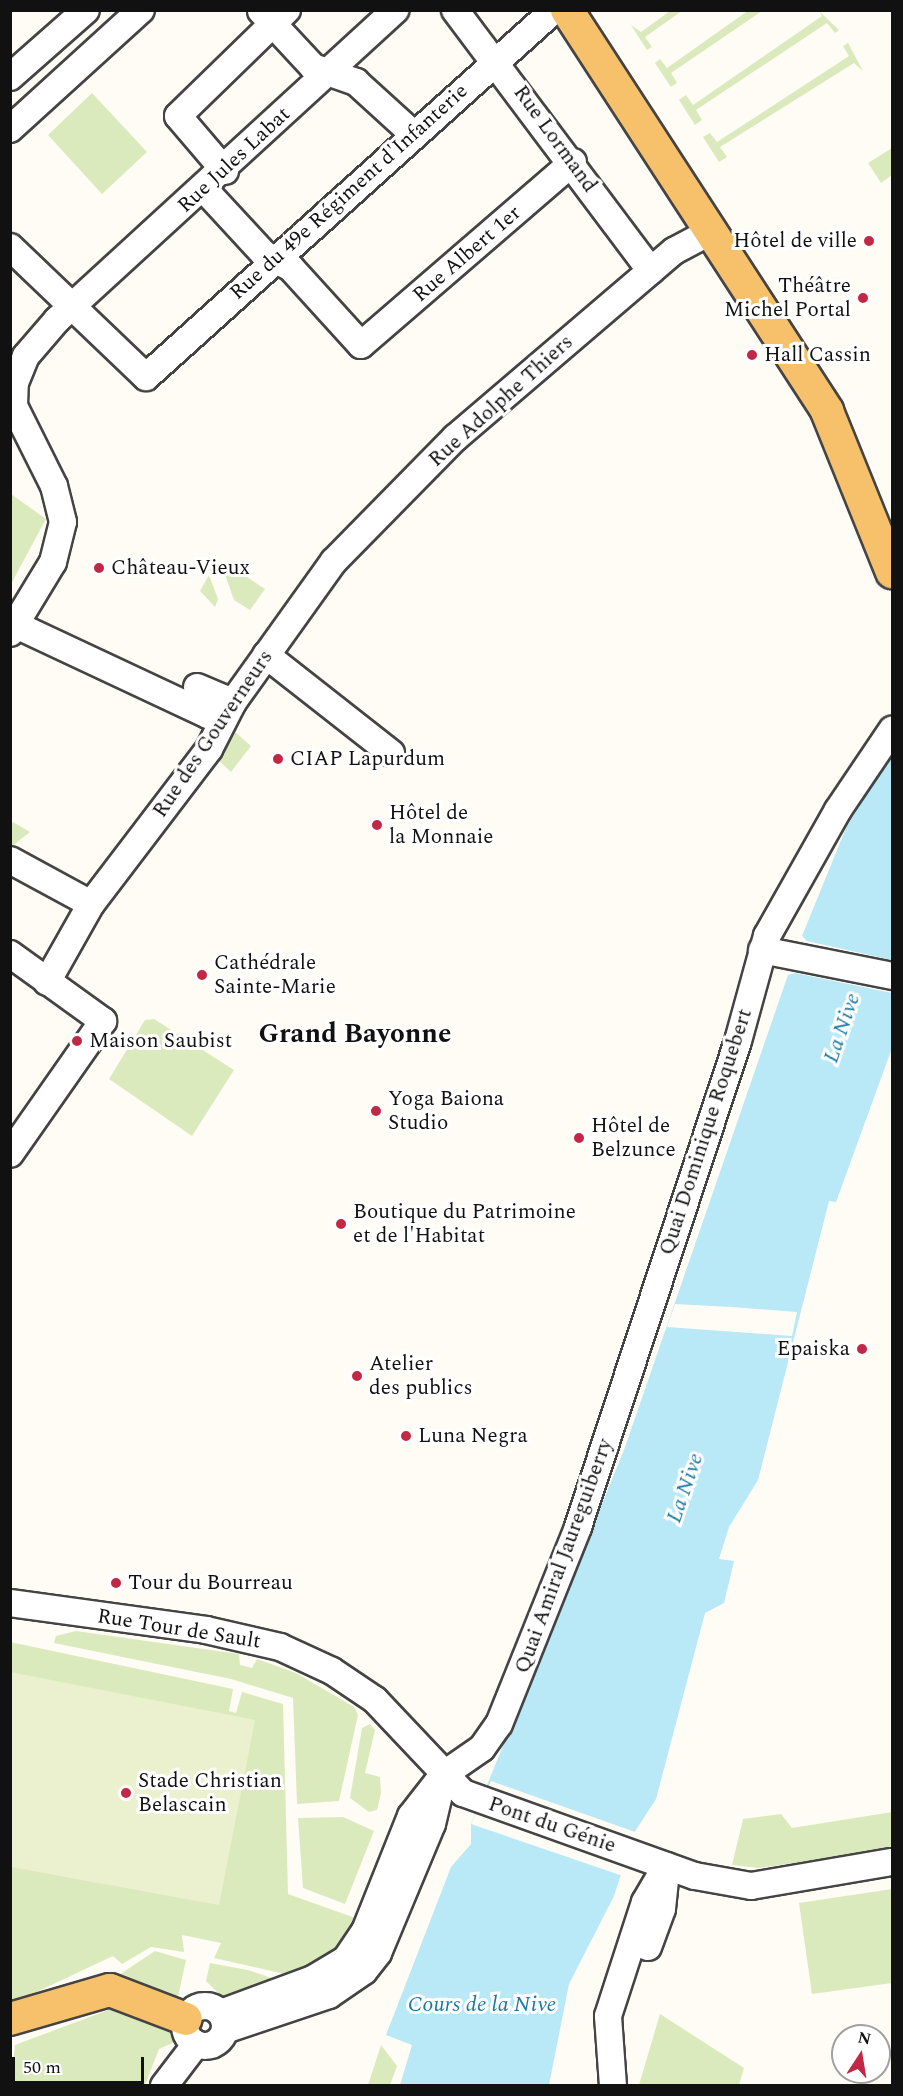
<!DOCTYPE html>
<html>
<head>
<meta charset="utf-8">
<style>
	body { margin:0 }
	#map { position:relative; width:903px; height:2096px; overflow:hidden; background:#fffbf5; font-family:Spectral,serif }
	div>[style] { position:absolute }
	.green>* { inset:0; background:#dbeabd }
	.pitch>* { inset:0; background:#ebf1cf }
	.water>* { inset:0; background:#b9e8f6 }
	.pier>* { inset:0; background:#fffbf5 }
	.roads { filter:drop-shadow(2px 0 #444) drop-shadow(-2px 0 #444) drop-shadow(0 2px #444) drop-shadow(0 -2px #444) }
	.minor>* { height:26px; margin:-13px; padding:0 13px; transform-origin:13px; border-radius:13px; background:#fff }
	.minor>.ring { margin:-13px; padding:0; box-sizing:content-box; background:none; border:26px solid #fff; border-radius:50% }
	.major>* { height:32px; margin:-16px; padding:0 16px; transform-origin:16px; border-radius:16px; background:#f7c16c }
	.dots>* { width:16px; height:16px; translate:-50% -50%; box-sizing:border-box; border:3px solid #fff; border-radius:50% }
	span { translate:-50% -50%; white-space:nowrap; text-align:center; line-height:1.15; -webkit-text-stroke:6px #fff; paint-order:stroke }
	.street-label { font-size:21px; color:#111 }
	.poi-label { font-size:21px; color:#111 }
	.right { translate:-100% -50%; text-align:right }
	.left { translate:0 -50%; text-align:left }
	.water-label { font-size:22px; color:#197ba4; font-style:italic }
	.district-label { font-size:27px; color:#111; font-weight:700 }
	.frame { position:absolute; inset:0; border:12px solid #111; pointer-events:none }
	.north { position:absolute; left:831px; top:2024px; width:60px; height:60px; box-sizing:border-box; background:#fff; border:2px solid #a0a0a0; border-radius:50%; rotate:12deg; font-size:16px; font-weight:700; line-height:24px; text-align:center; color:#111 }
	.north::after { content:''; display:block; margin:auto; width:21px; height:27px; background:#c22845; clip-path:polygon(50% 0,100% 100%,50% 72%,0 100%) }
	.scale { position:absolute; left:12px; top:2057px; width:132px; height:27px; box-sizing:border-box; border:3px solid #111; border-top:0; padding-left:8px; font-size:18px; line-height:21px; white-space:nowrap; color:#111; -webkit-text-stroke:4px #fff; paint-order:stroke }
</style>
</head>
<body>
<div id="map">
	<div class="green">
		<i style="clip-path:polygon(749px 10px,762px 11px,671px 73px,677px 83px,671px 87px,655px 63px,660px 59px,667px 68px)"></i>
		<i style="clip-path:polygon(670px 11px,682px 11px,645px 37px,652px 47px,647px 50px,631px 25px,641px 32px)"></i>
		<i style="clip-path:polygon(819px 11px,839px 30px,835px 33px,827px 23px,696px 110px,702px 120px,695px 125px,679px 100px,686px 95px,693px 105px,822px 16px)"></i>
		<i style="clip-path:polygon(848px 43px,863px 71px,854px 63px,720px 147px,727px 157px,719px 162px,703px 137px,710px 133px,717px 142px,849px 56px,843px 46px)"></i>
		<i style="clip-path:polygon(92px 93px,147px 152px,102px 194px,48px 135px)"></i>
		<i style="clip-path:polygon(892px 148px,892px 175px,881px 183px,868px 163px)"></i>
		<i style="clip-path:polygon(11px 494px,46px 519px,11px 584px)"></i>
		<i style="clip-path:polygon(229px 565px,265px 589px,250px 610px,234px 600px,224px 572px)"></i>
		<i style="clip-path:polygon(209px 575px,218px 599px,215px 607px,200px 591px)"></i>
		<i style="clip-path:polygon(234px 731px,251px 746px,231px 772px,215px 757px)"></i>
		<i style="clip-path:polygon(13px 822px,30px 832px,11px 847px,11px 825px)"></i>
		<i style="clip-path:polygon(154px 1019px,234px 1070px,192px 1136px,109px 1079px,145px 1020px)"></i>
		<i style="clip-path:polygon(76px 1631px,239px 1654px,240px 1665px,252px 1668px,257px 1659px,296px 1673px,354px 1707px,358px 1715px,339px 1801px,297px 1804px,293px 1698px,231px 1679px,54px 1643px,56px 1636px)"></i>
		<i style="clip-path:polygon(10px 1642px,233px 1689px,229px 1711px,236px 1713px,242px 1692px,283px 1704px,288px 1894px,358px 1919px,338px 1951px,294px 1976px,214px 1958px,221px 1943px,182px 1935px,184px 1952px,151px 1947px,122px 1964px,113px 1956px,11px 2004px)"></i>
		<i style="clip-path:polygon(370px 1724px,375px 1730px,365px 1773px,380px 1777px,381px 1793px,377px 1810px,369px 1812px,350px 1798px,362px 1728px)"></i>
		<i style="clip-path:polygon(892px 1812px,892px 1849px,759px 1868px,732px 1865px,743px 1819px,781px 1814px,792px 1828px)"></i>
		<i style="clip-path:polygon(343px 1817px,374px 1831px,345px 1904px,303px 1888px,298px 1818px)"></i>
		<i style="clip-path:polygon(892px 1889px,892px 1983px,812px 1994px,799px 1903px)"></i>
		<i style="clip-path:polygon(155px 1951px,186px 1960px,178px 1997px,117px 1976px)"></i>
		<i style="clip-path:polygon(210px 1963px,248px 1970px,280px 1981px,222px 1997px,206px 1981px)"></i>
		<i style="clip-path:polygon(111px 2009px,132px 2009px,178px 2028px,177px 2041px,159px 2049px,145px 2085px,11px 2086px,15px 2045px)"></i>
		<i style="clip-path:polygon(660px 2014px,744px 2068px,739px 2085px,639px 2085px)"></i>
		<i style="clip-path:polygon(381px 2045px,397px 2066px,390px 2085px,368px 2085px)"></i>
	</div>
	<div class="pitch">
		<i style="clip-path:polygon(10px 1672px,255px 1720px,219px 1905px,11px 1867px)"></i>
	</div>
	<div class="water">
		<i style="clip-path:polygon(892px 752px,892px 1048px,836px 1202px,829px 1201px,758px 1480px,729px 1527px,719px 1559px,734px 1561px,724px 1603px,705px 1613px,656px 1799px,634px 1833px,614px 1896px,569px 1984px,549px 2085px,400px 2085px,412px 2045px,386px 2035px,451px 1867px,471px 1844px,471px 1824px,624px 1450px,788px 975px,795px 973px,807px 941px,802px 936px,846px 828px)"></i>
	</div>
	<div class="pier">
		<i style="clip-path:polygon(807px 941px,892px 960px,892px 993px,795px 973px)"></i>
		<i style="clip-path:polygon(675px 1304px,731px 1307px,797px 1312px,792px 1336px,667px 1327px)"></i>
		<i style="clip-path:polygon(491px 1781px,638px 1833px,623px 1876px,471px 1824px)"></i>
	</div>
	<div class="roads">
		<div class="minor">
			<i style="left:455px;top:10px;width:326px;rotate:53.1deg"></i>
			<i style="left:261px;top:11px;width:76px;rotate:47.1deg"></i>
			<i style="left:313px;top:67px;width:46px;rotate:19.2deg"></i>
			<i style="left:356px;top:82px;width:76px;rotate:42.3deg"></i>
			<i style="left:10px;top:77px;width:101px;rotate:-41.4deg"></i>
			<i style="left:10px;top:129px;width:177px;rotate:-42.3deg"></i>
			<i style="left:225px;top:171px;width:72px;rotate:-130.5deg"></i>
			<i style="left:178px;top:116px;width:152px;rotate:-44.2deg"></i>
			<i style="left:204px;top:189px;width:88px;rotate:47.3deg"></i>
			<i style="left:264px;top:254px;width:30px;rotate:27deg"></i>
			<i style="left:291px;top:268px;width:104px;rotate:47.7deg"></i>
			<i style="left:361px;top:345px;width:280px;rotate:-40.8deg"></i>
			<i style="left:10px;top:247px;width:188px;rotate:43.7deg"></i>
			<i style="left:146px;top:377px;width:549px;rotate:-41.97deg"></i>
			<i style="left:16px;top:625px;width:212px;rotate:25.1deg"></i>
			<i style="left:208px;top:715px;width:15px;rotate:8deg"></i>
			<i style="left:10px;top:633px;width:83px;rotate:-58.8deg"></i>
			<i style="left:53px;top:562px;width:41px;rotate:-76deg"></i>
			<i style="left:63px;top:522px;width:37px;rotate:-104deg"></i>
			<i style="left:54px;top:486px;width:89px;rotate:-116.6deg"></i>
			<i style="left:14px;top:406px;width:23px;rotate:-88deg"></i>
			<i style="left:15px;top:383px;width:29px;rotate:-68deg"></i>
			<i style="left:26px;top:356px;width:48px;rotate:-49.3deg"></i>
			<i style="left:57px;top:320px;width:459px;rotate:-42.5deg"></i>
			<i style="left:266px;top:655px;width:159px;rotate:38.1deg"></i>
			<i style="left:197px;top:687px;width:39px;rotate:23deg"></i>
			<i style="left:10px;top:860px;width:92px;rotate:28.5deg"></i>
			<i style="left:762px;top:950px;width:133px;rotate:11.3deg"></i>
			<i style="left:10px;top:954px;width:115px;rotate:35.8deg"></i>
			<i style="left:103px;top:1021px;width:162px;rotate:125deg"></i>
			<i style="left:47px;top:982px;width:90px;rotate:-60.6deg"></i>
			<i style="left:91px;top:904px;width:195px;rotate:-52.7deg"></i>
			<i style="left:209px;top:749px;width:53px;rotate:-62.9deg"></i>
			<i style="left:233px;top:702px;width:173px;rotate:-54.4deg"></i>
			<i style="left:334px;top:561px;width:173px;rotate:-45.5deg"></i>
			<i style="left:455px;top:438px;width:288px;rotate:-40.5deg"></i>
			<i style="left:674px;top:251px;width:40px;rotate:-28deg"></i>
			<i style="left:10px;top:1603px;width:198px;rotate:7.8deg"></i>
			<i style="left:206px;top:1630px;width:76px;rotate:12.9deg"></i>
			<i style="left:280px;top:1647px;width:57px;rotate:24.8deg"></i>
			<i style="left:332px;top:1671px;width:52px;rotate:34deg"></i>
			<i style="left:375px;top:1700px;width:128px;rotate:46.6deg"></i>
			<i style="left:463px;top:1793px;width:246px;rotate:19.7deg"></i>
			<i style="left:695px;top:1876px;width:57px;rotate:10.1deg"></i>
			<i style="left:751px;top:1886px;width:143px;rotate:-9.7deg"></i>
			<i style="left:648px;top:1947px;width:40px;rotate:-69.8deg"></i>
			<i style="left:662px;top:1909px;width:37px;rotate:-84deg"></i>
			<i class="ring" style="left:185px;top:2006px;width:14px;height:14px"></i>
			<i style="left:221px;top:2013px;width:98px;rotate:-20.3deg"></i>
			<i style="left:313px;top:1979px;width:39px;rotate:-31deg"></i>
			<i style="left:346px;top:1959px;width:34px;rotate:-56deg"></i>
			<i style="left:365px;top:1931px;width:124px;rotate:-68.2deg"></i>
			<i style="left:411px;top:1816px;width:52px;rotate:-52deg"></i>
			<i style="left:443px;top:1775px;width:47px;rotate:-34.7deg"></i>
			<i style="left:482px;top:1748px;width:29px;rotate:-55deg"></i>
			<i style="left:499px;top:1724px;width:212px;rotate:-68.1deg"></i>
			<i style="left:578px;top:1527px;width:512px;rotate:-71.78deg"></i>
			<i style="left:738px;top:1041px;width:109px;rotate:-74.6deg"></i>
			<i style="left:767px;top:936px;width:145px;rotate:-60.6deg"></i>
			<i style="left:838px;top:810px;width:97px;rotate:-56deg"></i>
			<i style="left:225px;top:2030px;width:110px;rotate:-18.6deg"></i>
			<i style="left:329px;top:1995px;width:42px;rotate:-34.4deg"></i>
			<i style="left:364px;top:1971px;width:23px;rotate:-52deg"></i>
			<i style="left:378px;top:1953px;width:140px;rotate:-67.3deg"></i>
			<i style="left:432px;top:1824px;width:43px;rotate:-76.6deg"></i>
			<i style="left:164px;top:2086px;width:53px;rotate:-52.7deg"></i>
			<i style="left:613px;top:2086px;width:70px;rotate:-94.1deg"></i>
			<i style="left:608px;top:2016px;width:120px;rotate:-72deg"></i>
			<i style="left:645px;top:1902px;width:42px;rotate:-59.7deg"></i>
		</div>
		<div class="major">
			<i style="left:567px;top:10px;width:478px;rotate:57deg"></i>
			<i style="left:827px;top:411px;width:174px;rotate:68deg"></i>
			<i style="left:10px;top:2019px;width:104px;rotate:-16.2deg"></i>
			<i style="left:110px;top:1990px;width:81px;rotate:20.9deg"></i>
		</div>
	</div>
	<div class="dots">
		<i style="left:869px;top:241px;background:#c22845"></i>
		<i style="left:863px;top:298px;background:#c22845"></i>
		<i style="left:752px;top:355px;background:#c22845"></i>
		<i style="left:99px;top:568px;background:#c22845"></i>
		<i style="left:278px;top:759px;background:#c22845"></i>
		<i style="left:377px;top:825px;background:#c22845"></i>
		<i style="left:202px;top:975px;background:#c22845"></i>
		<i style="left:77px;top:1041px;background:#c22845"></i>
		<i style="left:376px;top:1111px;background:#c22845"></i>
		<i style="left:579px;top:1138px;background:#c22845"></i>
		<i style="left:341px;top:1224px;background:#c22845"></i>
		<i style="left:862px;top:1349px;background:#c22845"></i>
		<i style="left:357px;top:1376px;background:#c22845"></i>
		<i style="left:406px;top:1436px;background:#c22845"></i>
		<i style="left:116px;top:1583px;background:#c22845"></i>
		<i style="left:126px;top:1793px;background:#c22845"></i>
	</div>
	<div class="street-label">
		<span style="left:555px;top:139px;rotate:54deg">Rue Lormand</span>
		<span style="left:234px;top:160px;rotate:-43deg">Rue Jules Labat</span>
		<span style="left:349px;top:192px;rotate:-42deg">Rue du 49e Régiment d'Infanterie</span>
		<span style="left:467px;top:254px;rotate:-41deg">Rue Albert 1er</span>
		<span style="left:501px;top:401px;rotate:-42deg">Rue Adolphe Thiers</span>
		<span style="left:213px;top:734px;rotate:-56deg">Rue des Gouverneurs</span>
		<span style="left:706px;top:1132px;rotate:-72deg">Quai Dominique Roquebert</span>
		<span style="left:564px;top:1556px;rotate:-70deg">Quai Amiral Jaureguiberry</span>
		<span style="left:179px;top:1629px;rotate:9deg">Rue Tour de Sault</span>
		<span style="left:552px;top:1825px;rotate:19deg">Pont du Génie</span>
	</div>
	<div class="poi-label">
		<span class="right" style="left:857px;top:241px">Hôtel de ville</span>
		<span class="right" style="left:851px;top:298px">Théâtre<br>Michel Portal</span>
		<span class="left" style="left:764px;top:355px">Hall Cassin</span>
		<span class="left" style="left:111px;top:568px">Château-Vieux</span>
		<span class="left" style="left:290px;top:759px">CIAP Lapurdum</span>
		<span class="left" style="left:389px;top:825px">Hôtel de<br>la Monnaie</span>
		<span class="left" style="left:214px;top:975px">Cathédrale<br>Sainte-Marie</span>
		<span class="left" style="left:89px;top:1041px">Maison Saubist</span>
		<span class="left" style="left:388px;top:1111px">Yoga Baiona<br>Studio</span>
		<span class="left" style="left:591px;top:1138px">Hôtel de<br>Belzunce</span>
		<span class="left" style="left:353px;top:1224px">Boutique du Patrimoine<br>et de l'Habitat</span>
		<span class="right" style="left:850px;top:1349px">Epaiska</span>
		<span class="left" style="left:369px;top:1376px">Atelier<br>des publics</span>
		<span class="left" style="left:418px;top:1436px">Luna Negra</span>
		<span class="left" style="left:128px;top:1583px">Tour du Bourreau</span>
		<span class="left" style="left:138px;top:1793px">Stade Christian<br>Belascain</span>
	</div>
	<div class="water-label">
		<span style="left:842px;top:1028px;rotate:-71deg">La Nive</span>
		<span style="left:685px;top:1488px;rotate:-71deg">La Nive</span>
		<span style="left:482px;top:2005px">Cours de la Nive</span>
	</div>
	<div class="district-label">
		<span style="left:355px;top:1035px">Grand Bayonne</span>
	</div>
	<div class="frame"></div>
	<div class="north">N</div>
	<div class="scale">50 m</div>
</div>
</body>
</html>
